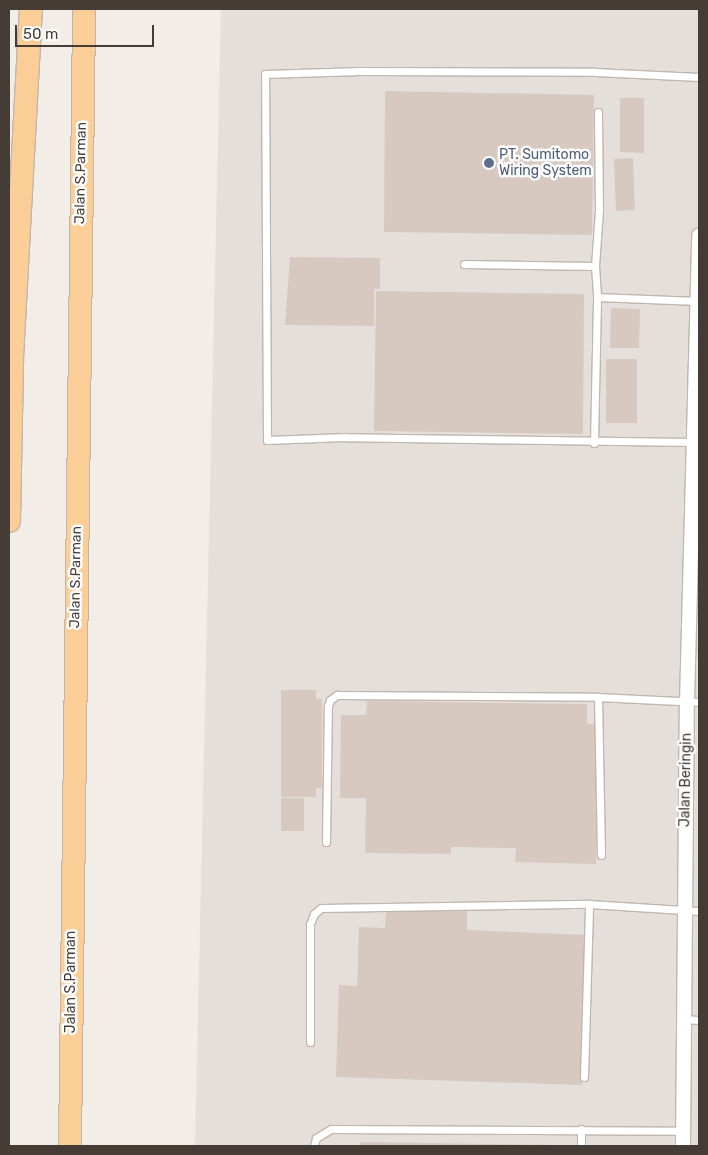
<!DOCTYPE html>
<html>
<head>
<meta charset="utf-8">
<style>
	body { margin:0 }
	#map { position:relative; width:708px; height:1155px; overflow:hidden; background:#f2ede6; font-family:Rubik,sans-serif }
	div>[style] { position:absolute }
	.industrial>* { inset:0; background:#e5dfdb }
	.building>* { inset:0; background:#d7c9bf }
	.roads { filter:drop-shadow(1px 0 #c1b6ac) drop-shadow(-1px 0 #c1b6ac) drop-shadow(0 1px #c1b6ac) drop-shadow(0 -1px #c1b6ac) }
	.service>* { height:7px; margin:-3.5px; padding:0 3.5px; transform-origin:3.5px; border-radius:3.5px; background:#fff }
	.minor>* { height:14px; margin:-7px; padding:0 7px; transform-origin:7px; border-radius:7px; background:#fff }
	.primary>* { height:22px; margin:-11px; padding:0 11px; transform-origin:11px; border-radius:11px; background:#fbcd97 }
	.dots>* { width:14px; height:14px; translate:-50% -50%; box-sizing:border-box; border:2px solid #fff; border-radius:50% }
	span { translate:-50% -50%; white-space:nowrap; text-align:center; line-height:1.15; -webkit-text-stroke:5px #fff; paint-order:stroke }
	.service-label { font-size:14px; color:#4e5e75 }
	.left { translate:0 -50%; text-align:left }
	.street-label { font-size:14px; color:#453c36 }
	.frame { position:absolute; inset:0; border:10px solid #453c36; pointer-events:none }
	.scale { position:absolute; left:15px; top:25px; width:139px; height:22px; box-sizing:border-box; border:2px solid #453c36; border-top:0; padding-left:6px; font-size:15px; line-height:18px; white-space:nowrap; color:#453c36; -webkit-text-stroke:4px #fff; paint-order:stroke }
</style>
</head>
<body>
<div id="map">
	<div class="industrial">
		<i style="clip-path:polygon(221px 9px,699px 9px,699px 1146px,195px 1146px)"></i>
	</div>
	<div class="building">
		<i style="clip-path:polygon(385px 91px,594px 95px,592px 235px,384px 232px)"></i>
		<i style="clip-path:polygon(620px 98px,644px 98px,644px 153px,620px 152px)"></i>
		<i style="clip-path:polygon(633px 158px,635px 210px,616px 211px,614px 159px)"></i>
		<i style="clip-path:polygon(290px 257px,380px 258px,380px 289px,374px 289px,374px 326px,285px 325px)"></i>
		<i style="clip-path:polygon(376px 291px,584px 294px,583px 434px,374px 431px)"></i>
		<i style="clip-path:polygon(611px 308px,640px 309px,639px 348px,610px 348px)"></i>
		<i style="clip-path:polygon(606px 359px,637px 359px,637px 423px,606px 423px)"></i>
		<i style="clip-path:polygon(281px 690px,316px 690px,316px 699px,322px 699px,322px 788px,316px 788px,316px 797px,281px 797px)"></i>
		<i style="clip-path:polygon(367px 701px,587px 704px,587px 724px,598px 724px,596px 864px,515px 862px,516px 848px,451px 847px,451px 854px,365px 853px,366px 798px,340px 798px,341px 715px,366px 715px)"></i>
		<i style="clip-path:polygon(281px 798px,304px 798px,304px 831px,281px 831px)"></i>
		<i style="clip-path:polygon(386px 908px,467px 911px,467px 930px,586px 935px,582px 1085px,336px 1077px,339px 985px,357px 986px,359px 927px,385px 928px)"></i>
		<i style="clip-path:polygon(360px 1142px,560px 1145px,560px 1146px,360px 1146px)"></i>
	</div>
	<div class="roads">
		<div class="service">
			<i style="left:464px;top:264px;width:131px;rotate:0.9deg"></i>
			<i style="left:595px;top:266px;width:31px;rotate:86deg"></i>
			<i style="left:597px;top:297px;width:101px;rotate:2.3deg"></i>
			<i style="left:595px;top:266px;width:56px;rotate:-85.9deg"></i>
			<i style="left:599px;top:210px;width:98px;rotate:-90.6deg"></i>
			<i style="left:692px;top:442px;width:347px;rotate:-179.2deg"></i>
			<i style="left:345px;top:437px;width:78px;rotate:177.8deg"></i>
			<i style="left:267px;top:440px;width:366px;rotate:-90.3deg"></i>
			<i style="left:265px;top:74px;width:95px;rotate:-1.8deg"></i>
			<i style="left:360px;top:71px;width:235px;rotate:0.2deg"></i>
			<i style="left:595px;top:72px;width:104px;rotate:2.8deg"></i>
			<i style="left:594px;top:443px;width:146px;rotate:-88.8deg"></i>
			<i style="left:598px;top:697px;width:158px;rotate:88.9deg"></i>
			<i style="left:326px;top:842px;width:136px;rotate:-89.2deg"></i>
			<i style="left:328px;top:706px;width:6px;rotate:-72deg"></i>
			<i style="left:330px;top:700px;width:9px;rotate:-36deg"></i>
			<i style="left:337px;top:695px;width:261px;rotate:0.4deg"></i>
			<i style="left:598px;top:697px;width:101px;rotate:2.8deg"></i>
			<i style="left:683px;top:1019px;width:16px;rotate:4deg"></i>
			<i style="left:310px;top:1042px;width:118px;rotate:-90deg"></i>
			<i style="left:310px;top:924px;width:11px;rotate:-68deg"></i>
			<i style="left:314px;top:914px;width:9px;rotate:-41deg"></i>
			<i style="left:321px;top:908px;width:268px;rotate:-0.9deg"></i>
			<i style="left:589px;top:904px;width:110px;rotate:3.6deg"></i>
			<i style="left:584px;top:1077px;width:173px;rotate:-88.3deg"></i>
			<i style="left:314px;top:1146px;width:8px;rotate:-76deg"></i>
			<i style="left:316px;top:1138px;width:17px;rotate:-31deg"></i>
			<i style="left:331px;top:1129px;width:352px;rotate:0.3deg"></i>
			<i style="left:581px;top:1146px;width:17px;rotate:-90deg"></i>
		</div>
		<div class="minor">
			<i style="left:683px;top:1146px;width:444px;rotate:-89.5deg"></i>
			<i style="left:687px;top:702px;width:467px;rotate:-88.5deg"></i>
		</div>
		<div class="primary">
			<i style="left:9px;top:521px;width:163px;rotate:-88.9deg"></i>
			<i style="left:12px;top:358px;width:350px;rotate:-86.9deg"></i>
			<i style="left:70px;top:1146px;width:1137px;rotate:-89.29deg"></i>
		</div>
	</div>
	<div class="dots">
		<i style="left:489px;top:163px;background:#5c6f8a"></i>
	</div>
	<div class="service-label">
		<span class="left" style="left:499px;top:163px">PT. Sumitomo<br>Wiring System</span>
	</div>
	<div class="street-label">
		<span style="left:81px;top:173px;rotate:-89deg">Jalan S.Parman</span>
		<span style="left:76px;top:577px;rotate:-89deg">Jalan S.Parman</span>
		<span style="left:686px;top:780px;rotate:-89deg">Jalan Beringin</span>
		<span style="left:71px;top:982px;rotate:-90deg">Jalan S.Parman</span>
	</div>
	<div class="frame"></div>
	<div class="scale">50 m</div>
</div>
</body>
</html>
